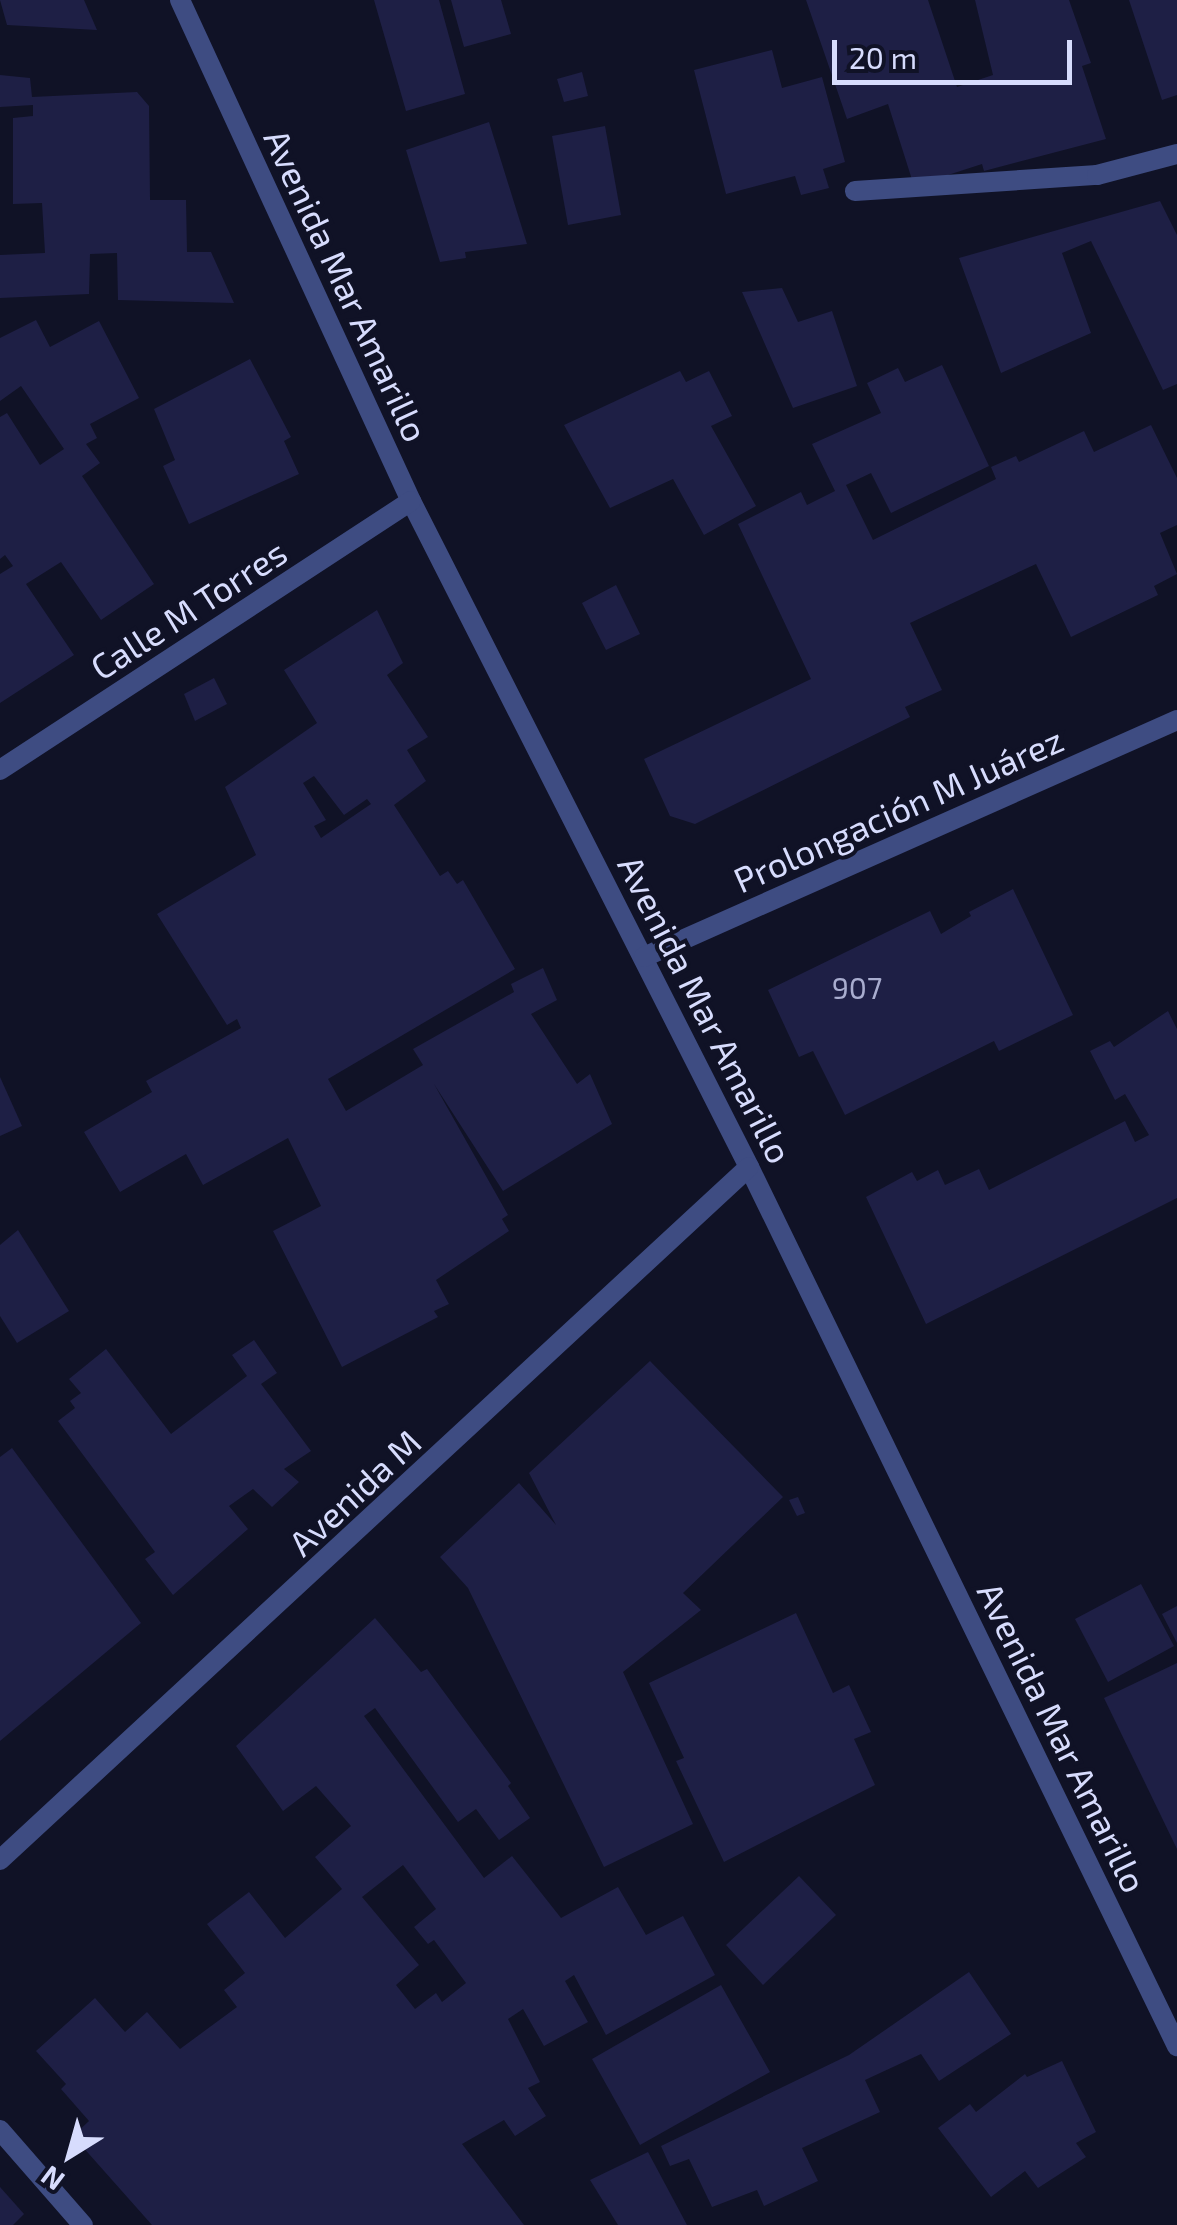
<!DOCTYPE html>
<html>
<head>
<meta charset="utf-8">
<style>
	body { margin:0 }
	#map { position:relative; width:1177px; height:2225px; overflow:hidden; background:#101226; font-family:"Exo 2",sans-serif }
	div>[style] { position:absolute }
	.building>* { inset:0; background:#1e1f45 }
	.street>* { height:20px; margin:-10px; padding:0 10px; transform-origin:10px; border-radius:10px; background:#3e4c82 }
	span { translate:-50% -50%; white-space:nowrap; text-align:center; line-height:1.15; -webkit-text-stroke:8px #101226; paint-order:stroke }
	.number-label { font-size:30px; color:#a9adcf }
	.number-label span { -webkit-text-stroke-width:0 }
	.street-label { font-size:35px; color:#d7dcfd }
	.north { position:absolute; left:20px; top:2105px; width:100px; height:100px; -webkit-text-stroke:8px #101226; paint-order:stroke; rotate:217deg; font-size:28px; font-weight:700; line-height:40px; text-align:center; color:#d7dcfd }
	.north::after { content:''; display:block; margin:auto; width:35px; height:45px; background:#d7dcfd; clip-path:polygon(50% 0,100% 100%,50% 72%,0 100%) }
	.scale { position:absolute; left:832px; top:40px; width:240px; height:45px; box-sizing:border-box; border:5px solid #d7dcfd; border-top:0; padding-left:12px; font-size:30px; line-height:35px; white-space:nowrap; color:#d7dcfd; -webkit-text-stroke:8px #101226; paint-order:stroke }
</style>
</head>
<body>
<div id="map">
	<div class="building">
		<i style="clip-path:polygon(0 0,84px 0,97px 30px,7px 25px)"></i>
		<i style="clip-path:polygon(374px 0,439px 0,465px 94px,406px 111px)"></i>
		<i style="clip-path:polygon(451px 0,501px 0,511px 34px,464px 47px)"></i>
		<i style="clip-path:polygon(806px 0,928px 0,957px 87px,993px 75px,975px 0,1069px 0,1091px 63px,1082px 66px,1106px 139px,984px 171px,982px 164px,914px 186px,888px 104px,847px 119px)"></i>
		<i style="clip-path:polygon(1129px 0,1177px 0,1177px 95px,1162px 100px)"></i>
		<i style="clip-path:polygon(772px 50px,782px 88px,822px 77px,845px 162px,823px 169px,829px 188px,801px 195px,795px 176px,726px 194px,694px 70px)"></i>
		<i style="clip-path:polygon(582px 72px,588px 96px,564px 102px,557px 79px)"></i>
		<i style="clip-path:polygon(0 75px,30px 78px,32px 97px,137px 92px,149px 106px,150px 200px,186px 200px,187px 252px,211px 252px,234px 303px,118px 300px,117px 253px,90px 254px,89px 294px,0 298px,0 255px,45px 253px,42px 203px,13px 204px,13px 118px,33px 116px,33px 105px,0 107px)"></i>
		<i style="clip-path:polygon(489px 122px,527px 244px,465px 252px,466px 258px,440px 262px,406px 150px)"></i>
		<i style="clip-path:polygon(605px 126px,621px 215px,568px 225px,552px 136px)"></i>
		<i style="clip-path:polygon(1160px 201px,1177px 235px,1177px 384px,1163px 390px,1091px 241px,1062px 253px,1091px 333px,1001px 373px,959px 258px)"></i>
		<i style="clip-path:polygon(782px 288px,798px 322px,832px 311px,857px 386px,793px 408px,742px 292px)"></i>
		<i style="clip-path:polygon(36px 320px,50px 347px,99px 321px,139px 398px,90px 424px,97px 438px,86px 444px,100px 463px,82px 476px,154px 584px,101px 620px,61px 562px,26px 584px,74px 655px,0 703px,0 574px,13px 566px,5px 555px,0 559px,0 417px,7px 413px,40px 465px,64px 449px,21px 386px,0 401px,0 338px)"></i>
		<i style="clip-path:polygon(250px 359px,291px 437px,284px 441px,299px 474px,189px 524px,163px 466px,175px 460px,154px 409px)"></i>
		<i style="clip-path:polygon(942px 365px,989px 466px,891px 513px,871px 473px,846px 485px,873px 540px,996px 479px,991px 467px,1016px 456px,1019px 462px,1084px 431px,1094px 452px,1151px 425px,1177px 478px,1177px 525px,1160px 533px,1177px 574px,1154px 586px,1158px 595px,1071px 637px,1036px 564px,910px 623px,942px 690px,905px 707px,910px 717px,695px 824px,670px 816px,644px 759px,811px 679px,738px 524px,801px 492px,807px 505px,835px 491px,812px 444px,881px 413px,867px 383px,898px 368px,905px 382px)"></i>
		<i style="clip-path:polygon(680px 371px,686px 382px,709px 371px,732px 416px,711px 426px,756px 506px,704px 535px,673px 479px,610px 508px,564px 425px)"></i>
		<i style="clip-path:polygon(616px 585px,640px 634px,606px 650px,582px 603px)"></i>
		<i style="clip-path:polygon(evenodd,377px 610px,403px 663px,387px 675px,428px 737px,407px 750px,426px 781px,394px 805px,440px 876px,448px 871px,457px 884px,463px 880px,515px 969px,328px 1079px,346px 1111px,423px 1065px,413px 1049px,514px 992px,511px 984px,543px 968px,557px 1000px,531px 1014px,577px 1084px,590px 1074px,612px 1124px,503px 1191px,434px 1084px,508px 1215px,502px 1219px,509px 1231px,436px 1280px,449px 1304px,434px 1311px,438px 1317px,342px 1367px,273px 1231px,321px 1206px,288px 1138px,203px 1185px,186px 1154px,120px 1192px,84px 1132px,152px 1092px,146px 1081px,241px 1028px,237px 1019px,227px 1025px,157px 914px,256px 855px,225px 787px,317px 723px,284px 670px,377px 610px,314px 776px,344px 815px,367px 799px,371px 804px,321px 838px,314px 826px,326px 820px,303px 783px,314px 776px)"></i>
		<i style="clip-path:polygon(214px 678px,227px 704px,195px 721px,184px 694px)"></i>
		<i style="clip-path:polygon(1013px 889px,1073px 1015px,999px 1051px,994px 1041px,845px 1115px,813px 1051px,799px 1057px,768px 990px,930px 911px,941px 934px,971px 916px,969px 912px)"></i>
		<i style="clip-path:polygon(1168px 1011px,1177px 1029px,1177px 1198px,926px 1324px,866px 1197px,912px 1172px,917px 1181px,938px 1170px,945px 1185px,979px 1169px,989px 1190px,1125px 1121px,1135px 1142px,1149px 1135px,1125px 1094px,1115px 1100px,1090px 1051px,1110px 1041px,1114px 1047px)"></i>
		<i style="clip-path:polygon(0 1077px,22px 1126px,0 1136px)"></i>
		<i style="clip-path:polygon(18px 1230px,69px 1311px,17px 1343px,0 1316px,0 1245px)"></i>
		<i style="clip-path:polygon(254px 1340px,277px 1373px,261px 1384px,311px 1451px,284px 1469px,299px 1482px,272px 1507px,253px 1489px,229px 1506px,248px 1529px,173px 1595px,145px 1559px,155px 1552px,58px 1421px,75px 1408px,70px 1401px,81px 1393px,69px 1379px,106px 1349px,171px 1434px,247px 1376px,232px 1355px)"></i>
		<i style="clip-path:polygon(650px 1361px,783px 1497px,683px 1593px,701px 1610px,623px 1672px,693px 1824px,604px 1867px,468px 1588px,440px 1557px,519px 1483px,556px 1525px,529px 1473px)"></i>
		<i style="clip-path:polygon(12px 1448px,141px 1623px,0 1741px,0 1457px)"></i>
		<i style="clip-path:polygon(798px 1497px,805px 1513px,797px 1516px,789px 1500px)"></i>
		<i style="clip-path:polygon(1141px 1584px,1174px 1646px,1108px 1682px,1075px 1619px)"></i>
		<i style="clip-path:polygon(1177px 1606px,1177px 1643px,1162px 1614px)"></i>
		<i style="clip-path:polygon(796px 1613px,833px 1693px,849px 1685px,871px 1732px,854px 1739px,875px 1785px,724px 1862px,676px 1761px,684px 1758px,649px 1683px)"></i>
		<i style="clip-path:polygon(evenodd,375px 1618px,421px 1672px,427px 1669px,511px 1783px,508px 1786px,530px 1818px,499px 1840px,476px 1809px,458px 1822px,375px 1708px,364px 1716px,484px 1878px,512px 1856px,561px 1918px,618px 1887px,646px 1935px,683px 1916px,715px 1975px,606px 2035px,574px 1975px,565px 1981px,588px 2022px,544px 2046px,523px 2009px,508px 2019px,540px 2082px,528px 2088px,546px 2116px,515px 2136px,504px 2120px,462px 2144px,524px 2225px,152px 2225px,73px 2136px,89px 2121px,61px 2089px,66px 2084px,36px 2051px,95px 1998px,125px 2032px,147px 2012px,180px 2049px,237px 2007px,224px 1990px,245px 1973px,207px 1924px,249px 1892px,285px 1938px,342px 1889px,315px 1857px,351px 1826px,316px 1786px,283px 1811px,236px 1746px,375px 1618px,403px 1865px,436px 1909px,414px 1927px,428px 1944px,434px 1940px,466px 1983px,442px 2002px,436px 1993px,415px 2009px,396px 1985px,419px 1965px,362px 1897px,403px 1865px)"></i>
		<i style="clip-path:polygon(1177px 1663px,1177px 1849px,1104px 1698px)"></i>
		<i style="clip-path:polygon(799px 1876px,836px 1915px,763px 1985px,726px 1945px)"></i>
		<i style="clip-path:polygon(969px 1972px,1011px 2034px,939px 2081px,921px 2054px,865px 2080px,880px 2112px,802px 2148px,818px 2181px,764px 2206px,757px 2190px,712px 2207px,689px 2159px,670px 2166px,661px 2146px,849px 2055px)"></i>
		<i style="clip-path:polygon(721px 1985px,770px 2072px,640px 2145px,592px 2059px)"></i>
		<i style="clip-path:polygon(1062px 2061px,1096px 2132px,1076px 2143px,1086px 2157px,1038px 2188px,1025px 2171px,991px 2197px,938px 2128px,970px 2104px,976px 2112px,1025px 2074px,1027px 2077px)"></i>
		<i style="clip-path:polygon(648px 2152px,687px 2225px,618px 2225px,590px 2180px)"></i>
		<i style="clip-path:polygon(0 2187px,24px 2214px,13px 2225px,0 2225px)"></i>
	</div>
	<div class="street">
		<i style="left:180px;top:0;width:552px;rotate:65.25deg"></i>
		<i style="left:411px;top:501px;width:747px;rotate:63.09deg"></i>
		<i style="left:749px;top:1167px;width:978px;rotate:64.04deg"></i>
		<i style="left:855px;top:191px;width:243px;rotate:-3.8deg"></i>
		<i style="left:1097px;top:175px;width:83px;rotate:-14.7deg"></i>
		<i style="left:0;top:770px;width:491px;rotate:-33.2deg"></i>
		<i style="left:644px;top:957px;width:583px;rotate:-23.97deg"></i>
		<i style="left:0;top:1860px;width:1020px;rotate:-42.78deg"></i>
		<i style="left:0;top:2130px;width:126px;rotate:48.9deg"></i>
	</div>
	<div class="number-label">
		<span style="left:857px;top:987px">907</span>
	</div>
	<div class="street-label">
		<span style="left:347px;top:285px;rotate:65deg">Avenida Mar Amarillo</span>
		<span style="left:188px;top:609px;rotate:-33deg">Calle M Torres</span>
		<span style="left:898px;top:809px;rotate:-24deg">Prolongación M Juárez</span>
		<span style="left:706px;top:1009px;rotate:63deg">Avenida Mar Amarillo</span>
		<span style="left:354px;top:1492px;rotate:-43deg">Avenida M</span>
		<span style="left:1063px;top:1737px;rotate:64deg">Avenida Mar Amarillo</span>
	</div>
	<div class="north">N</div>
	<div class="scale">20 m</div>
</div>
</body>
</html>
